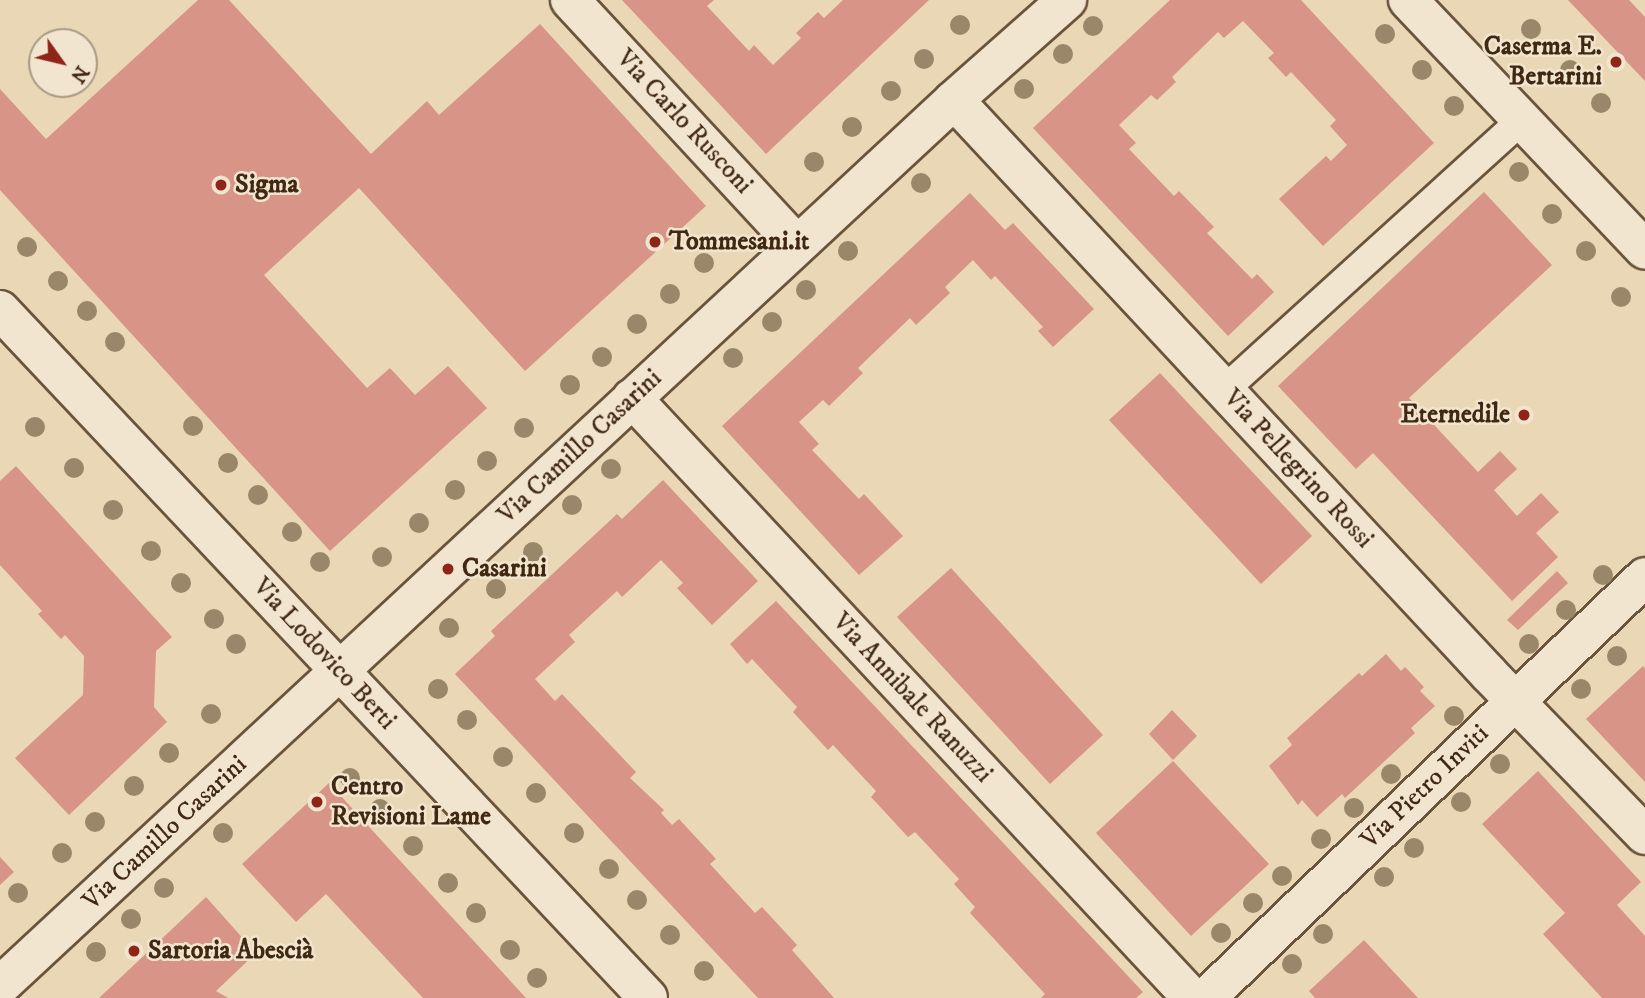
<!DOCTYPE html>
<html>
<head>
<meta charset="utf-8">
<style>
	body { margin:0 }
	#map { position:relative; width:1645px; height:998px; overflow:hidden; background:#ead7b5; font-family:"IM FELL DW Pica",serif }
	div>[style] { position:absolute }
	.building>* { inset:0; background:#d89487 }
	.roads { filter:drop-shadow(2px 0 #6a543b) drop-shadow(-2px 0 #6a543b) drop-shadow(0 2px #6a543b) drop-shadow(0 -2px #6a543b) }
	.lane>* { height:28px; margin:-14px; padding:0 14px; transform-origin:14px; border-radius:14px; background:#f1e5cf }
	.street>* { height:38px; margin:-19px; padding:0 19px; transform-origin:19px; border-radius:19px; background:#f1e5cf }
	.secondary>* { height:38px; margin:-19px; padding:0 19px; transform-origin:19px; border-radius:19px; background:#f1e5cf }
	.trees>* { width:20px; height:20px; margin:-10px; border-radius:50%; background:#9a8769 }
	.dots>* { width:19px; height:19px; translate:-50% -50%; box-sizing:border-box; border:4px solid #f1e5cf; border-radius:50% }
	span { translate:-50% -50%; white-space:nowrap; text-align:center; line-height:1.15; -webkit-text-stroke:5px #f1e5cf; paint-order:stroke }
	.poi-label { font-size:26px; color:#402812; font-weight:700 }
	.right { translate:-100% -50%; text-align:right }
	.left { translate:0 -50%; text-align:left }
	.street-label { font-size:26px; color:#402812 }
	.north { position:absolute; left:28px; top:28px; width:70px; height:70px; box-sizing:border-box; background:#f1e5cf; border:2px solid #aa9983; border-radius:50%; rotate:124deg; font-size:19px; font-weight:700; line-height:28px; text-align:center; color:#402812 }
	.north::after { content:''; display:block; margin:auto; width:24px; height:32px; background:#8f2418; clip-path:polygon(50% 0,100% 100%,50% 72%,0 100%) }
</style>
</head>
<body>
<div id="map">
	<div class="building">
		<i style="clip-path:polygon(198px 0,229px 0,371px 154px,427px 101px,439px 115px,540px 24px,706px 206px,525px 371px,359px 188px,264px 275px,367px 388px,390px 368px,415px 395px,448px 366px,487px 408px,330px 551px,0 190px,0 89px,46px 139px)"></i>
		<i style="clip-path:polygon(622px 0,714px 0,707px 6px,749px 51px,754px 45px,773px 65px,801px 38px,796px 33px,818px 12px,824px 18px,843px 0,929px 0,766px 154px)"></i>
		<i style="clip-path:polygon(1170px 0,1301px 0,1434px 143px,1323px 246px,1279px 199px,1326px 156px,1331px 161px,1347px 145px,1330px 126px,1336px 120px,1291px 72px,1286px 77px,1268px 58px,1274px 53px,1243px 21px,1224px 38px,1218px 32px,1172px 77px,1176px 82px,1157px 100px,1151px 95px,1119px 125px,1136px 143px,1129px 149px,1174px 196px,1179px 191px,1214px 227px,1207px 233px,1252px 279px,1257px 274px,1274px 292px,1228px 336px,1033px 128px)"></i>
		<i style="clip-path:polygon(1568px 0,1629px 0,1645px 17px,1645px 81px)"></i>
		<i style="clip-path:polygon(1484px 192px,1552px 265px,1409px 398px,1478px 472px,1500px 451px,1517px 469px,1494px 490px,1517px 516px,1541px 493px,1559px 512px,1536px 533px,1558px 557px,1512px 601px,1373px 453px,1356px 469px,1278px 386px)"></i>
		<i style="clip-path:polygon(970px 193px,1005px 230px,1013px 223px,1094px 309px,1053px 347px,1038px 331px,1043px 327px,995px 276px,991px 280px,973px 260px,945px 287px,950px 293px,916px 325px,910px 318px,858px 368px,863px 373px,829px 406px,823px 400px,799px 422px,819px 444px,812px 450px,859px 499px,864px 494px,903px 536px,859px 575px,722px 426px)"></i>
		<i style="clip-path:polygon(1160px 373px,1312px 536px,1261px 584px,1109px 420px)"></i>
		<i style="clip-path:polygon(16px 466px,172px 637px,156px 651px,154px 707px,167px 722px,69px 815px,15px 758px,83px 695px,84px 656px,65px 635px,61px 639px,38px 614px,42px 611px,0 565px,0 481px)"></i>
		<i style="clip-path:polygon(663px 480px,758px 581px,712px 625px,677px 588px,683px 583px,661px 560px,622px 597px,617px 591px,569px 635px,575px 642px,535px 679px,555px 701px,562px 694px,636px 772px,630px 778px,664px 810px,661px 813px,672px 825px,679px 819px,716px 859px,710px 864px,755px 913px,762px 907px,797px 945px,792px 950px,834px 998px,758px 998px,455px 674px,495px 636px,491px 631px,617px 514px,622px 519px)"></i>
		<i style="clip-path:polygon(951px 568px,1103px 735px,1050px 784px,897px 617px)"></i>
		<i style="clip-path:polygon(1557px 571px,1568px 583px,1518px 630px,1507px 620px)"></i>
		<i style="clip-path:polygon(776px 601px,1143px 992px,1136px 998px,1041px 998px,1045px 994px,970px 913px,975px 907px,954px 884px,959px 879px,915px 832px,908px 837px,871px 797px,876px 791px,833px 745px,828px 750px,793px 712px,797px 707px,752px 659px,747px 664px,730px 644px)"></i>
		<i style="clip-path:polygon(1386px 654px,1401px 671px,1405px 667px,1424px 687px,1420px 691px,1435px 706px,1411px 728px,1415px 733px,1345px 798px,1342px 794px,1317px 817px,1302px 800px,1298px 805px,1269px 766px,1292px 745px,1287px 738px,1359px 673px,1362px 676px)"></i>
		<i style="clip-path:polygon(1643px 666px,1645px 668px,1645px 782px,1586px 719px)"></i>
		<i style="clip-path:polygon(1172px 710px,1197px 736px,1173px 760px,1149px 734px)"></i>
		<i style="clip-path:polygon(1173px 761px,1269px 864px,1191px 936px,1096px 833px)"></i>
		<i style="clip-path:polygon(1538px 771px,1641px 882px,1617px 905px,1645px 936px,1645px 998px,1602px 998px,1543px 934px,1565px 913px,1482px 824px)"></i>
		<i style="clip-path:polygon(329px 783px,382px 841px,526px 998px,423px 998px,326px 894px,296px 922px,242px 864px)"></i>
		<i style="clip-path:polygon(0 857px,14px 872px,0 885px)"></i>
		<i style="clip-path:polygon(206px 897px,256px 953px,216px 991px,228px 998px,99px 998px)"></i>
		<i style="clip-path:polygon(1364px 940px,1418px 998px,1315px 998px,1309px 991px)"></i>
	</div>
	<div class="roads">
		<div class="lane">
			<i style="left:1224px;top:390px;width:402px;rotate:-42.2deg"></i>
		</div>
		<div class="street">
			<i style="left:570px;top:0;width:334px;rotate:47.2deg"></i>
			<i style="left:954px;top:100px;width:785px;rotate:47.01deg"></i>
			<i style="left:1489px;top:674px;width:224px;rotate:45.9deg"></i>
			<i style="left:0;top:310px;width:945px;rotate:46.71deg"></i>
			<i style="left:632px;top:398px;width:821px;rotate:46.97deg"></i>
			<i style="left:1206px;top:998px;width:608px;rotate:-43.8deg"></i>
		</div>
		<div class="secondary">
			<i style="left:1408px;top:0;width:344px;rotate:46.5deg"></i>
			<i style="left:0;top:986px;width:1302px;rotate:-42.88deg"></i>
			<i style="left:954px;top:100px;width:151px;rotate:-41.5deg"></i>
		</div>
	</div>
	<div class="trees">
		<i style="left:960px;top:25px"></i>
		<i style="left:1093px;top:26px"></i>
		<i style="left:1531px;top:29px"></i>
		<i style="left:1385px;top:34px"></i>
		<i style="left:1063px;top:54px"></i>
		<i style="left:924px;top:59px"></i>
		<i style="left:1422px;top:70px"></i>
		<i style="left:1570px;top:70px"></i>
		<i style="left:1024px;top:89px"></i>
		<i style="left:891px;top:91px"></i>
		<i style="left:1601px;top:103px"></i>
		<i style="left:1454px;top:106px"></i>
		<i style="left:852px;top:127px"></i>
		<i style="left:814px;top:162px"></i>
		<i style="left:1519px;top:172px"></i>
		<i style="left:921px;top:183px"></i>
		<i style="left:1552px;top:214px"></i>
		<i style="left:27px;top:247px"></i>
		<i style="left:848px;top:251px"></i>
		<i style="left:1586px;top:251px"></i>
		<i style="left:704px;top:263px"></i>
		<i style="left:58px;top:281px"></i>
		<i style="left:806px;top:290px"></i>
		<i style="left:670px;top:294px"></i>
		<i style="left:1621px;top:297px"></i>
		<i style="left:87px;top:311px"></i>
		<i style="left:772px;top:322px"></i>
		<i style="left:637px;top:324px"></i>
		<i style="left:115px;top:342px"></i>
		<i style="left:602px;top:357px"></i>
		<i style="left:733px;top:358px"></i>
		<i style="left:570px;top:385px"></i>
		<i style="left:193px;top:426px"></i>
		<i style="left:35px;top:427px"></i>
		<i style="left:524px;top:428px"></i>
		<i style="left:487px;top:461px"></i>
		<i style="left:228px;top:463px"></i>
		<i style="left:74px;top:468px"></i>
		<i style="left:611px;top:469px"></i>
		<i style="left:455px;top:490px"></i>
		<i style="left:258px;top:495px"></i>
		<i style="left:572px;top:505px"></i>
		<i style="left:113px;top:510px"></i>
		<i style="left:419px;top:523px"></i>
		<i style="left:292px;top:532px"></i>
		<i style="left:151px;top:551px"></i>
		<i style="left:533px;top:552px"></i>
		<i style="left:382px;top:557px"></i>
		<i style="left:320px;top:562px"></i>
		<i style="left:1603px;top:575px"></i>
		<i style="left:181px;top:583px"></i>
		<i style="left:496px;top:589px"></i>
		<i style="left:1566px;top:610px"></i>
		<i style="left:214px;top:619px"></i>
		<i style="left:449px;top:628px"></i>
		<i style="left:236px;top:644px"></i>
		<i style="left:1529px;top:644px"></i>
		<i style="left:1617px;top:656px"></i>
		<i style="left:438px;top:689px"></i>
		<i style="left:1581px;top:689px"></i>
		<i style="left:211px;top:714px"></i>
		<i style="left:1454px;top:716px"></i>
		<i style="left:467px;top:720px"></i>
		<i style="left:169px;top:753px"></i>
		<i style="left:503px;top:757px"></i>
		<i style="left:1500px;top:764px"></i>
		<i style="left:1391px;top:774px"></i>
		<i style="left:350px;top:778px"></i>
		<i style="left:134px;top:786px"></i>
		<i style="left:536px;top:793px"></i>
		<i style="left:1461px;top:802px"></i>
		<i style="left:1354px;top:808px"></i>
		<i style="left:380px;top:809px"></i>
		<i style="left:95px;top:822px"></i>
		<i style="left:223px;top:833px"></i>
		<i style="left:574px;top:833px"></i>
		<i style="left:1321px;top:839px"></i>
		<i style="left:413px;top:846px"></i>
		<i style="left:1414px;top:848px"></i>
		<i style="left:62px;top:853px"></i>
		<i style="left:609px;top:869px"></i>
		<i style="left:1282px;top:876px"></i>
		<i style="left:1384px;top:877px"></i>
		<i style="left:448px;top:883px"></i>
		<i style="left:164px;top:888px"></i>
		<i style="left:18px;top:893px"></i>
		<i style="left:637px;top:900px"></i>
		<i style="left:1253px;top:903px"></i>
		<i style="left:476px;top:913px"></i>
		<i style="left:131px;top:919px"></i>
		<i style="left:1221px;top:933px"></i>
		<i style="left:1323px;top:934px"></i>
		<i style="left:670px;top:935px"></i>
		<i style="left:510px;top:950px"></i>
		<i style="left:96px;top:952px"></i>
		<i style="left:1292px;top:964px"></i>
		<i style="left:704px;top:971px"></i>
		<i style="left:537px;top:978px"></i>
	</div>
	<div class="dots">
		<i style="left:1616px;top:62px;background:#8f2418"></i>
		<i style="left:221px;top:185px;background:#8f2418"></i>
		<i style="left:655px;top:242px;background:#8f2418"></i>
		<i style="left:1524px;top:415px;background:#8f2418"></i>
		<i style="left:448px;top:569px;background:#8f2418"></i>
		<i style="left:317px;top:802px;background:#8f2418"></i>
		<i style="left:134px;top:951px;background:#8f2418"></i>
	</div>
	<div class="poi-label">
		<span class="right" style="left:1602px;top:62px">Caserma E.<br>Bertarini</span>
		<span class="left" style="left:235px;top:185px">Sigma</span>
		<span class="left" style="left:669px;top:242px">Tommesani.it</span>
		<span class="right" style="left:1510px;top:415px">Eternedile</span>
		<span class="left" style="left:462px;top:569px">Casarini</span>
		<span class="left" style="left:331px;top:802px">Centro<br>Revisioni Lame</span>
		<span class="left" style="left:148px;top:951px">Sartoria Abescià</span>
	</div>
	<div class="street-label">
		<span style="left:684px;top:122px;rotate:47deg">Via Carlo Rusconi</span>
		<span style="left:580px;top:447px;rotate:-43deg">Via Camillo Casarini</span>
		<span style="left:1298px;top:469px;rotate:47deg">Via Pellegrino Rossi</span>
		<span style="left:324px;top:654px;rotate:47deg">Via Lodovico Berti</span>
		<span style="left:912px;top:698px;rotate:47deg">Via Annibale Ranuzzi</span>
		<span style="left:1425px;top:787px;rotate:-44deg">Via Pietro Inviti</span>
		<span style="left:165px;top:833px;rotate:-43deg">Via Camillo Casarini</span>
	</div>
	<div class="north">N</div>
</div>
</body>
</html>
